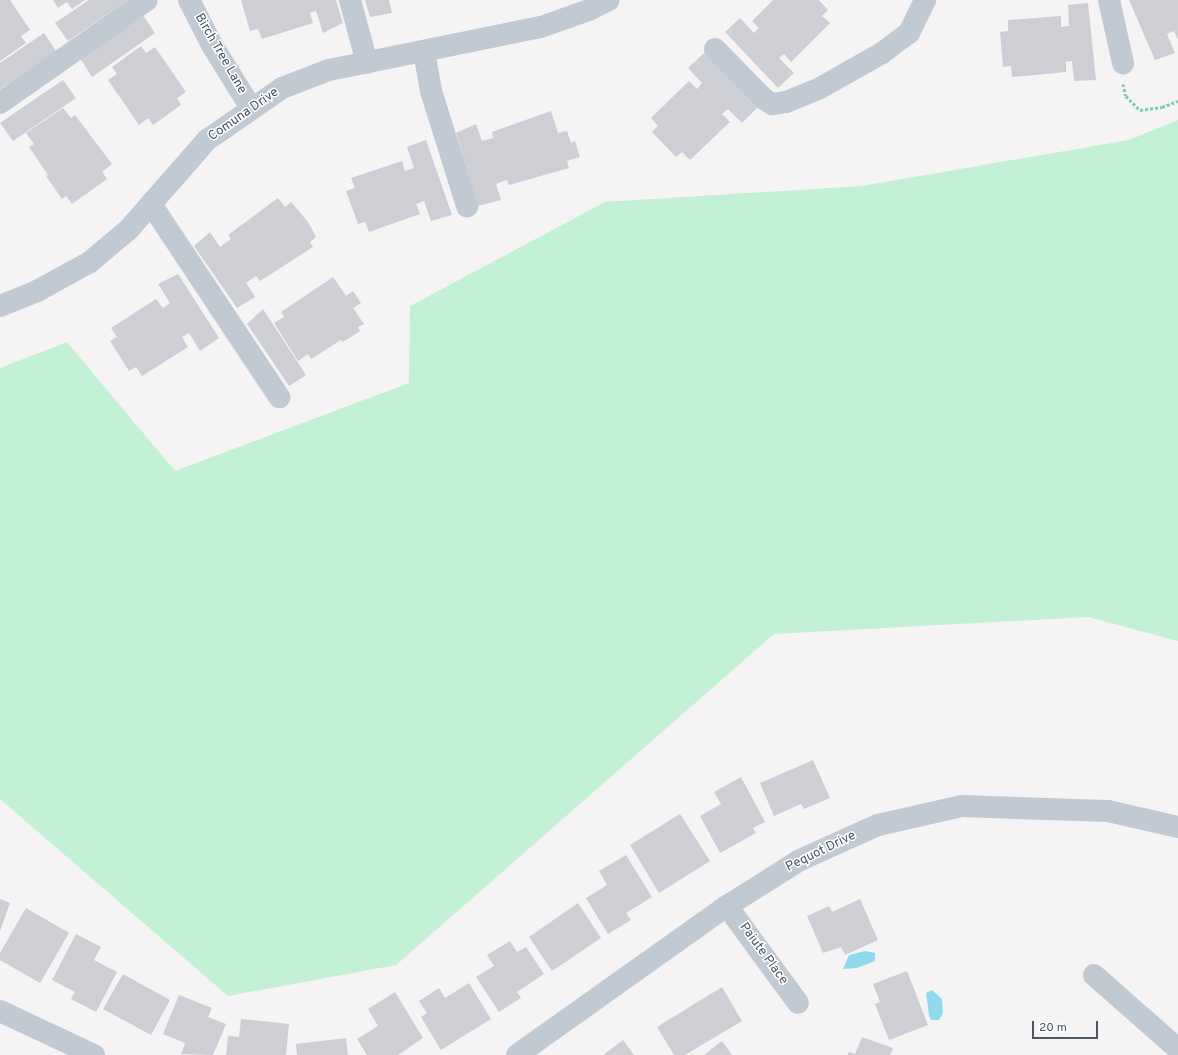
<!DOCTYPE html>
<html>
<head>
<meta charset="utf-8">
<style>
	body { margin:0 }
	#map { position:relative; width:1178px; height:1055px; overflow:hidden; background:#f5f3f3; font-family:Overpass,sans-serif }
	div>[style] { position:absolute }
	.green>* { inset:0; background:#c3f1d5 }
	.water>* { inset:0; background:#90daee }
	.building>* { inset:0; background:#cdcfd5 }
	.path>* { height:2.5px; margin-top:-1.25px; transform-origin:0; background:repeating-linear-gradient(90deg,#7ad0a6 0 3px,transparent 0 5px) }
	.minor>* { height:22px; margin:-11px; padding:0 11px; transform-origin:11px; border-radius:11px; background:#c1cad2 }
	span { translate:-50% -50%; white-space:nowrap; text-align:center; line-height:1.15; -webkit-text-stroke:3px #fff; paint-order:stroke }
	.street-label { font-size:13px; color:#4a5661 }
	.scale { position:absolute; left:1032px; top:1021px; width:66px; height:18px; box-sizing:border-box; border:2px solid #4a5661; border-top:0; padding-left:5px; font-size:12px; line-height:14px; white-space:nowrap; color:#4a5661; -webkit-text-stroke:3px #fff; paint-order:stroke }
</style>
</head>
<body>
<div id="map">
	<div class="green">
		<i style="clip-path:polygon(1178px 120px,1178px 641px,1088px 617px,774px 634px,396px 965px,228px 996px,0 799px,0 368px,67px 342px,175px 471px,409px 383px,410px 306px,605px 202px,862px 186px,1129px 140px)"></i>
	</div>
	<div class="water">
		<i style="clip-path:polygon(865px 951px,875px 953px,875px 961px,857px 968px,843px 969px,849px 955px)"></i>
		<i style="clip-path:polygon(932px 990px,942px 999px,943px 1013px,939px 1020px,931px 1020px,929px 1015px,926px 993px)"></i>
	</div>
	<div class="building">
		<i style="clip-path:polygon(0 0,10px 0,30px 30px,21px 36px,26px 43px,0 61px)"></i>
		<i style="clip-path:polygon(53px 0,85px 0,72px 9px,67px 2px,58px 8px)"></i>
		<i style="clip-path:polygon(89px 0,128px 0,68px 41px,55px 23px)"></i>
		<i style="clip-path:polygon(241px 0,336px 0,343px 23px,323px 33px,316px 11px,310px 13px,313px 23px,262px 39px,258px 29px,250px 31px)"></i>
		<i style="clip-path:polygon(365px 0,389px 0,392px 13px,370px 17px)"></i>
		<i style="clip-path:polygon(773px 0,819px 0,828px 10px,822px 16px,830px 23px,791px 62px,784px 54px,779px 58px,794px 73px,778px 88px,725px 32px,740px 18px,754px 33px,759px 28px,752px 21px)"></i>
		<i style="clip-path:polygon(1129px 0,1178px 0,1178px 40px,1174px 31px,1167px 34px,1175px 53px,1155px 60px)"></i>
		<i style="clip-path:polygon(1088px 3px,1096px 80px,1074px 81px,1072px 61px,1066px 62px,1066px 72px,1012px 77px,1011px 66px,1003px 67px,1000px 32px,1008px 31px,1008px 20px,1061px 16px,1061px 27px,1069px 26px,1068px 5px)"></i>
		<i style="clip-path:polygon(143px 15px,155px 33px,92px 77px,80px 58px)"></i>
		<i style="clip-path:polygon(44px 33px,56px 51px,0 89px,0 63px)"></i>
		<i style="clip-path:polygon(141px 46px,146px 53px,155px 47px,186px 92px,177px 98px,181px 105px,153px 125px,148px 118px,139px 125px,108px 80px,117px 74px,112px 67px)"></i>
		<i style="clip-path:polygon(704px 53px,757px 108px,742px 123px,728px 109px,722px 114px,730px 122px,690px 160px,682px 152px,676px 157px,652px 132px,658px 126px,651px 118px,689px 81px,697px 89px,702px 83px,688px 68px)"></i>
		<i style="clip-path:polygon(63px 80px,76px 98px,13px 141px,0 123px)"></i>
		<i style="clip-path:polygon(63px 108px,71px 118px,75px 115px,112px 164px,102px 172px,107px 179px,72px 204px,66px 196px,62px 199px,46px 176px,48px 175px,29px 147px,34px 144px,26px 133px)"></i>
		<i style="clip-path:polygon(551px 111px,558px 133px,567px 131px,571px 143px,575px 141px,580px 157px,567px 161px,569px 168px,509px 185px,507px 180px,496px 184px,501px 200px,478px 206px,456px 133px,476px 124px,482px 141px,493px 138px,492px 132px)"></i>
		<i style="clip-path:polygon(426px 140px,452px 215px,431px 221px,424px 201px,416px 204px,420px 214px,369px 232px,365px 222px,358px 224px,346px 191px,355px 188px,351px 178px,402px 161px,405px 171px,414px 168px,407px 147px)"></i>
		<i style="clip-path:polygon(278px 198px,285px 207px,291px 202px,308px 222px,316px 237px,310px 242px,313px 247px,260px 281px,256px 276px,246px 283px,255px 297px,237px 308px,194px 246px,210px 232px,220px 247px,231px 239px,228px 235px)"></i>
		<i style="clip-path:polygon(178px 274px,219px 338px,200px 351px,189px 333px,182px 337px,188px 347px,142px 376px,136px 367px,129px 371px,110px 341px,117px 337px,111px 328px,156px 299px,163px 308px,170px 303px,158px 284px)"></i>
		<i style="clip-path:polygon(333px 277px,346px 296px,353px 291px,361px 303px,353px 308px,364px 324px,358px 327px,360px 331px,343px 342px,341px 340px,311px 359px,308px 354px,298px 361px,274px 323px,284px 317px,281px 312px)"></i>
		<i style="clip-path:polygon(263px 309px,306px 375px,289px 386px,247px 324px)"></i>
		<i style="clip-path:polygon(813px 760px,830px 798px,804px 809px,801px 804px,774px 816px,760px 783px)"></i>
		<i style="clip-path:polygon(741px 777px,765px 822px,753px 828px,756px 833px,720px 853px,700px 816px,721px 804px,714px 792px)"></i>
		<i style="clip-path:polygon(680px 814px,710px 861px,659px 893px,630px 845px)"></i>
		<i style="clip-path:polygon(626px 855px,652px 897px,626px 913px,631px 920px,608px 934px,586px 898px,607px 885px,599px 871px)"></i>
		<i style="clip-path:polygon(0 899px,10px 903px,0 931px)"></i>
		<i style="clip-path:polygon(860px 899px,878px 940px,845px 955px,841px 947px,823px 953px,807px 916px,829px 906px,832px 912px)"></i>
		<i style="clip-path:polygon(578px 903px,601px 938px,552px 971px,529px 937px)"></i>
		<i style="clip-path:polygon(26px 908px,69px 933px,40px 983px,0 960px,0 953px)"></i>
		<i style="clip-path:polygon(76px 934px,101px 947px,94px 960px,117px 972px,96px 1012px,71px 999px,75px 992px,52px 980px)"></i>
		<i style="clip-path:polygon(510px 941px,517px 952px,526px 947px,544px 974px,517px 992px,521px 998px,499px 1012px,476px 977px,494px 966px,487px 955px)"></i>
		<i style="clip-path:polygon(907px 971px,928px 1025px,889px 1040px,875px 1004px,880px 1002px,873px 984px)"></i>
		<i style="clip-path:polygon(123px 974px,170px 1000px,151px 1035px,103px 1009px)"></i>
		<i style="clip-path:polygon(469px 983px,491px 1019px,441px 1050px,421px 1017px,427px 1013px,419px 1001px,439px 988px,445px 998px)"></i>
		<i style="clip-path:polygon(722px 987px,742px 1021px,685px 1055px,674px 1055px,657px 1027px)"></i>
		<i style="clip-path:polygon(395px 992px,423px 1038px,398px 1055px,367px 1055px,357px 1039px,378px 1026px,368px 1009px)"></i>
		<i style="clip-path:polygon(179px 995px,212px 1008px,208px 1017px,226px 1024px,213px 1055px,181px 1054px,185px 1043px,163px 1034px)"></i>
		<i style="clip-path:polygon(241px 1019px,289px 1024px,286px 1055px,226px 1055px,228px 1036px,239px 1037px)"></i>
		<i style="clip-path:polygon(862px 1037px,893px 1048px,890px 1055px,848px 1055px,849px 1052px,855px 1054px)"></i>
		<i style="clip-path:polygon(346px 1038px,348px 1055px,297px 1055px,296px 1044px)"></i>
		<i style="clip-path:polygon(623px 1040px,634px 1055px,603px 1055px)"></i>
		<i style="clip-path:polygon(722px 1041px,732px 1055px,704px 1055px)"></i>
	</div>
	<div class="path">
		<i style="left:1123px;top:84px;width:12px;rotate:76deg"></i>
		<i style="left:1126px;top:96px;width:20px;rotate:45deg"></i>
		<i style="left:1140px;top:110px;width:22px;rotate:-8deg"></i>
		<i style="left:1162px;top:107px;width:17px;rotate:-21deg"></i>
	</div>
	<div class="minor">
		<i style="left:189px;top:0;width:51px;rotate:62.9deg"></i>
		<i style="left:212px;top:45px;width:74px;rotate:58.2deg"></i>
		<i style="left:350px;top:0;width:65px;rotate:74.9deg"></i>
		<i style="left:1109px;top:0;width:65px;rotate:77.5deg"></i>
		<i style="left:715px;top:49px;width:69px;rotate:45.6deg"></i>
		<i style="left:763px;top:98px;width:11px;rotate:34deg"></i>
		<i style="left:772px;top:104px;width:14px;rotate:-8deg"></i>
		<i style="left:786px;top:102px;width:37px;rotate:-22deg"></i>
		<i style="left:820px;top:88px;width:71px;rotate:-29.4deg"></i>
		<i style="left:882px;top:53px;width:34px;rotate:-37deg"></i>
		<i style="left:909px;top:33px;width:37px;rotate:-64deg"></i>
		<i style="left:424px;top:51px;width:41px;rotate:80.1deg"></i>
		<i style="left:431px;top:91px;width:121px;rotate:72.6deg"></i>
		<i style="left:0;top:103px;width:179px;rotate:-35deg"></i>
		<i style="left:151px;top:204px;width:232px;rotate:56.4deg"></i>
		<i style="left:0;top:306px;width:40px;rotate:-22deg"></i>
		<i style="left:37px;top:291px;width:60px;rotate:-28.7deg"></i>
		<i style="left:90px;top:262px;width:51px;rotate:-40.2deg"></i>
		<i style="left:129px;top:229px;width:118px;rotate:-48.8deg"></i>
		<i style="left:207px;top:140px;width:91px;rotate:-34.7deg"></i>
		<i style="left:282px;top:88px;width:50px;rotate:-21deg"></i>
		<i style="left:329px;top:70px;width:216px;rotate:-11.5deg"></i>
		<i style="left:541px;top:27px;width:51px;rotate:-19.5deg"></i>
		<i style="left:589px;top:10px;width:22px;rotate:-27deg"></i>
		<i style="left:727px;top:906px;width:120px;rotate:53.8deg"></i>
		<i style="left:1094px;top:975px;width:112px;rotate:41.4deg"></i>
		<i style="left:0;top:1011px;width:104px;rotate:25.1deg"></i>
		<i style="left:517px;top:1055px;width:257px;rotate:-35.4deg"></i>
		<i style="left:727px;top:906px;width:86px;rotate:-32.2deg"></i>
		<i style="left:800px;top:860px;width:85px;rotate:-24.2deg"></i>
		<i style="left:878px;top:825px;width:86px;rotate:-12.7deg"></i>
		<i style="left:962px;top:806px;width:146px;rotate:2deg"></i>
		<i style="left:1108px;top:811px;width:72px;rotate:12.9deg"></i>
	</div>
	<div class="street-label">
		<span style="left:220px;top:54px;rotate:60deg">Birch Tree Lane</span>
		<span style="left:244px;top:115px;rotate:-35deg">Comuna Drive</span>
		<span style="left:821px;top:852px;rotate:-26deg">Pequot Drive</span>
		<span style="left:763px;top:954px;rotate:54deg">Paiute Place</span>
	</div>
	<div class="scale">20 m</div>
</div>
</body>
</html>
